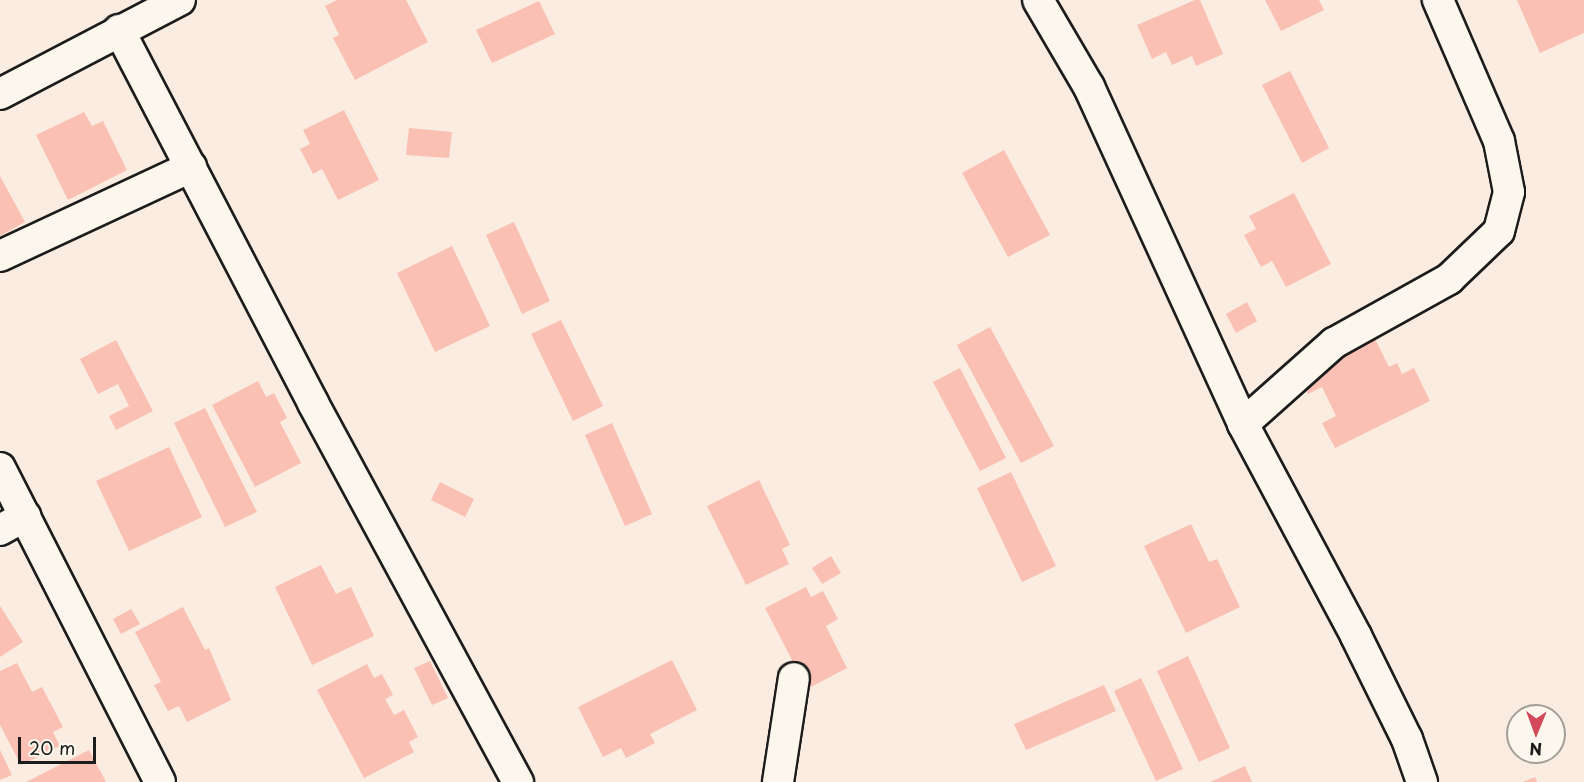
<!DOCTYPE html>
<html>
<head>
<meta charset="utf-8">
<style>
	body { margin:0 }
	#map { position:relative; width:1584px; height:782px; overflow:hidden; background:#fbece1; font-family:"Playpen Sans",sans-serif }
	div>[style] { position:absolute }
	.building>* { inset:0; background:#fac0b3 }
	.roads { filter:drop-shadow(2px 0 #1c1c1c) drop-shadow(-2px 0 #1c1c1c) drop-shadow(0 2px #1c1c1c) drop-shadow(0 -2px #1c1c1c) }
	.minor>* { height:30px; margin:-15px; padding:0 15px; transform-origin:15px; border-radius:15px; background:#fbf7ec }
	span { translate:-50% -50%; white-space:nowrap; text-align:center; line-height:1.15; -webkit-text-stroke:4.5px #fbf7ec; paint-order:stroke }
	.north { position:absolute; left:1506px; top:704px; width:60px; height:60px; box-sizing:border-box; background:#fbf7ec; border:2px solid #a29f99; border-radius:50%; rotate:181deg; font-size:16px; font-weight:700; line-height:24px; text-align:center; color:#1c1c1c }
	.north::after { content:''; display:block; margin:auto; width:21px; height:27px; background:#d1495b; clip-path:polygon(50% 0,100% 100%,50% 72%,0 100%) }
	.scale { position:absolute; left:18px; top:737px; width:78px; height:27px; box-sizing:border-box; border:3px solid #1c1c1c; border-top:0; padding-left:8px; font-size:18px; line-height:21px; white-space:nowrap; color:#1c1c1c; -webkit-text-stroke:4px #fbf7ec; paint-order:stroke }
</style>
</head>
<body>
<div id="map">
	<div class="building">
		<i style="clip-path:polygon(337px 0,406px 0,428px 42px,355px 80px,333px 38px,339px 35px,325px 6px)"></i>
		<i style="clip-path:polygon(1195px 0,1200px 0,1223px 54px,1196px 66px,1192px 56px,1172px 65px,1166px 52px,1152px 59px,1137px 25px)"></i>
		<i style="clip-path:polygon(1265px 0,1319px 0,1324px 10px,1281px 31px)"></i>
		<i style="clip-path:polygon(1517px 0,1584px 0,1584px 33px,1540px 53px)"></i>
		<i style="clip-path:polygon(539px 1px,555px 34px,492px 63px,476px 30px)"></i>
		<i style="clip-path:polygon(1290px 71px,1329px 148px,1302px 163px,1262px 85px)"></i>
		<i style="clip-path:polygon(344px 110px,379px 180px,338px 200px,322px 169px,313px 174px,300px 149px,310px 144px,303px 130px)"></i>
		<i style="clip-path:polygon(84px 112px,92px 126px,103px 121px,127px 170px,68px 200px,36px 135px)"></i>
		<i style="clip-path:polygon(409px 128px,452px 132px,449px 158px,406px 155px)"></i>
		<i style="clip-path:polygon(1004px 150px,1050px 235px,1008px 257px,962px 173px)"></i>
		<i style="clip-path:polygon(0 176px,25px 222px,0 236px)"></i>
		<i style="clip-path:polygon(1294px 193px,1331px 264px,1286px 287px,1272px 261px,1261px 267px,1244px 235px,1256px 229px,1249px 216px)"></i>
		<i style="clip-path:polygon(514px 222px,550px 301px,522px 314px,486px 235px)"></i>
		<i style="clip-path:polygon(452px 246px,490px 326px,435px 352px,397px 273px)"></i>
		<i style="clip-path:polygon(1247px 302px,1257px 321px,1236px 333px,1226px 314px)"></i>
		<i style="clip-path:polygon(561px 320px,603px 406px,573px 421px,531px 334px)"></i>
		<i style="clip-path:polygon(990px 327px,1054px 446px,1021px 463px,957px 345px)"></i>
		<i style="clip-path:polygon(1375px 339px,1389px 367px,1397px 363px,1402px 374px,1414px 368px,1430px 401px,1335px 448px,1322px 423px,1336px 416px,1322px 387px,1308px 394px,1299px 375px)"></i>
		<i style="clip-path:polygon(116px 340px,153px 411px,116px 430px,109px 416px,129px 406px,118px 384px,98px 394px,80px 359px)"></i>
		<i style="clip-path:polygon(960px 368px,1006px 458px,980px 471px,933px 382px)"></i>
		<i style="clip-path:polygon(258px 381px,266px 397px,274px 393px,287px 418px,280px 422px,301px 463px,255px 487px,212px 405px)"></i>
		<i style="clip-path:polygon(205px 408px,257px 512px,225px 527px,174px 423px)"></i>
		<i style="clip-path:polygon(612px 423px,652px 514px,625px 526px,585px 435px)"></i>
		<i style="clip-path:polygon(169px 447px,202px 517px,129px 551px,96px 481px)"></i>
		<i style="clip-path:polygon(1011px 472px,1056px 566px,1022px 582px,977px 488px)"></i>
		<i style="clip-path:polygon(759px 480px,790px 545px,782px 549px,789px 564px,746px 585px,707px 506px)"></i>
		<i style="clip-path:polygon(440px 482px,474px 499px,465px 517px,431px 500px)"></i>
		<i style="clip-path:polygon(1191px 524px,1209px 562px,1217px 559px,1240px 607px,1186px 633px,1144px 546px)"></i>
		<i style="clip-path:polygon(831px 556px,841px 573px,822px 584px,812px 568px)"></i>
		<i style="clip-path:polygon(321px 565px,336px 594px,351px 587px,374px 636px,312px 665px,275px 587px)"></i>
		<i style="clip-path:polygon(806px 587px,811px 597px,823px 591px,838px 619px,826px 626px,847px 668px,807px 689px,765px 608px)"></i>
		<i style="clip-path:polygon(0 606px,23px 642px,0 657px)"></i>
		<i style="clip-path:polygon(183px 607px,205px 650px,209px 648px,231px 700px,187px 722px,179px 706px,168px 711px,154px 685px,161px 682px,135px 632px)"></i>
		<i style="clip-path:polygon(131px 609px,140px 624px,121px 634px,113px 619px)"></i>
		<i style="clip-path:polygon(1188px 656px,1230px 748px,1199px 762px,1157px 671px)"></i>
		<i style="clip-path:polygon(672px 660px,697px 710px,650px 734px,655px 743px,626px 758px,621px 748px,603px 757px,578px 707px)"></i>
		<i style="clip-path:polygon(430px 661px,448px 698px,432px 705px,414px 668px)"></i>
		<i style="clip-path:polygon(17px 663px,32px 692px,42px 687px,63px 727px,53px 732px,60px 746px,21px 765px,0 725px,0 671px)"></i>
		<i style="clip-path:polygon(367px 664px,374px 678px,382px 674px,393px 695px,385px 699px,394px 715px,404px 710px,418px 737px,409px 742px,414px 752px,364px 778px,317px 690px)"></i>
		<i style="clip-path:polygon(1141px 678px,1183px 769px,1156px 781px,1114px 691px)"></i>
		<i style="clip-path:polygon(1104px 685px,1116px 711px,1026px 750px,1014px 724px)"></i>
		<i style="clip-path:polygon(0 750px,12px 775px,0 780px)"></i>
		<i style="clip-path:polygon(89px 750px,106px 782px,26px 782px)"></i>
		<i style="clip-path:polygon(1245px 766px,1252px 782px,1210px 782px)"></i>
		<i style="clip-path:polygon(1535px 777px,1537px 782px,1523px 782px)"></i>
	</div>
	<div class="roads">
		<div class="minor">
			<i style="left:1038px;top:0;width:101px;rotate:59.6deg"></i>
			<i style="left:1089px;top:87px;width:371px;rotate:65.4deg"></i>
			<i style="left:1243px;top:424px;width:240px;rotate:61.9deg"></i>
			<i style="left:1356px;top:636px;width:115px;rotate:63.7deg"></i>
			<i style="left:1407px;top:739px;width:46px;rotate:70.8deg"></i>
			<i style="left:119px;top:30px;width:420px;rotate:62.5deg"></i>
			<i style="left:313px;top:403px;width:431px;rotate:61.6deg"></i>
			<i style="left:0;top:94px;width:203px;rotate:-27.6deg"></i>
			<i style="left:0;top:256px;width:211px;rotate:-25deg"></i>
			<i style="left:1243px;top:424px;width:122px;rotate:-41.7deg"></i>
			<i style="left:1334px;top:343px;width:132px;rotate:-29.1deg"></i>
			<i style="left:1449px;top:279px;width:69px;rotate:-43.8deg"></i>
			<i style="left:1499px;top:231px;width:40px;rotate:-75.6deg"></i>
			<i style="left:1509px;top:192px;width:52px;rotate:-101.1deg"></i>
			<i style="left:1499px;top:141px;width:154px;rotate:-113.4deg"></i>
			<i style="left:0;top:468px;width:352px;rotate:63deg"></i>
			<i style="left:0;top:530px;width:29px;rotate:-29deg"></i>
			<i style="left:778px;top:782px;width:105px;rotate:-81.3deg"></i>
		</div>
	</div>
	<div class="north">N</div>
	<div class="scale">20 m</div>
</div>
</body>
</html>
